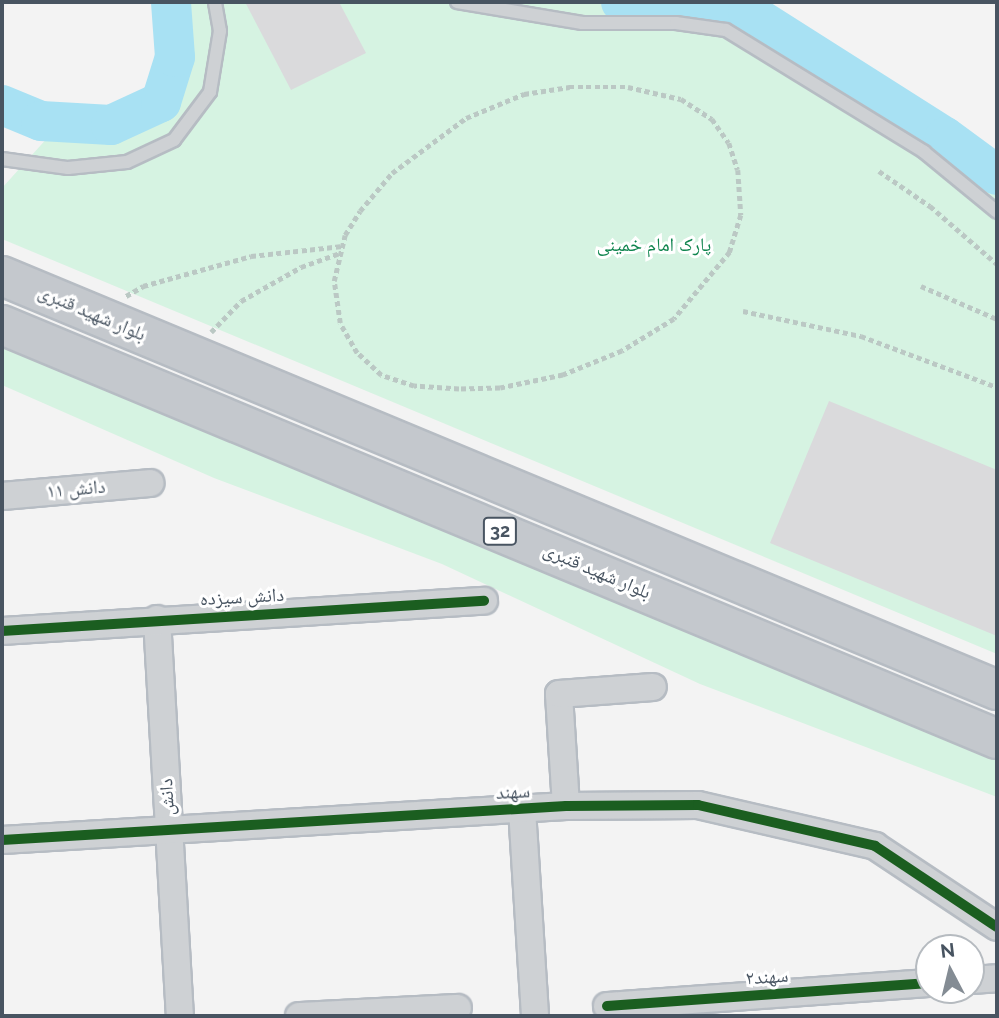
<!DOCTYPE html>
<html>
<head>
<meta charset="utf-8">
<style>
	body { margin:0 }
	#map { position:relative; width:999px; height:1018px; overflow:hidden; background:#f3f3f3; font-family:Raleway,"Noto Naskh Arabic",sans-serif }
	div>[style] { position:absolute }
	.green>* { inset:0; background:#d6f3e2 }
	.river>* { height:40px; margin:-20px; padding:0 20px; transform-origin:20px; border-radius:20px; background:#a8e1f3 }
	.building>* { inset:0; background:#dadadc }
	.path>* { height:4.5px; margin-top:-2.25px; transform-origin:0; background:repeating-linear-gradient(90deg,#bbc8c4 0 5px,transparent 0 8.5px) }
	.roads { filter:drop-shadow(2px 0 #b6bcc3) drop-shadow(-2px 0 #b6bcc3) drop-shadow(0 2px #b6bcc3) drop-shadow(0 -2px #b6bcc3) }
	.service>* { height:12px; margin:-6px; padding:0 6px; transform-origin:6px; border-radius:6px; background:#ced1d4 }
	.minor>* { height:26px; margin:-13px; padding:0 13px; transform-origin:13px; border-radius:13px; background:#ced1d4 }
	.trunk>* { height:38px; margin:-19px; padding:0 19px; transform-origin:19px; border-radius:19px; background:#c4c8cd }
	.cycleway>* { height:10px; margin:-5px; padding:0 5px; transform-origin:5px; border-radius:5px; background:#1b5e20 }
	span { translate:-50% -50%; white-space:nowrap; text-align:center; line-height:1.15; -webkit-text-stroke:6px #fff; paint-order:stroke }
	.shield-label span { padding:2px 5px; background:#fff; border:2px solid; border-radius:5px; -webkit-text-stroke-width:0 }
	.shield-label { font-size:18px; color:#485461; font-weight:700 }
	.park-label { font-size:19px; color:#10854f }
	.street-label { font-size:19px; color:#485461 }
	.frame { position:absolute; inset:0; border:4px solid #485461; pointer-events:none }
	.north { position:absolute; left:915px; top:934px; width:70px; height:70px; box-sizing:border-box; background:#fff; border:2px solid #b6bbc0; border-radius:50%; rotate:353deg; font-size:19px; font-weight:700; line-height:28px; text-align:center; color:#485461 }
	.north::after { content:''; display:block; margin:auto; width:24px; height:32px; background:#848c94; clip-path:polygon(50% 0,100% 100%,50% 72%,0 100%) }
</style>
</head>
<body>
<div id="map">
	<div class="green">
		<i style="clip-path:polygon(182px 2px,712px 2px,733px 7px,997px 175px,997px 654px,2px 239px,2px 188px,50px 135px,156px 122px,193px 29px)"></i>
		<i style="clip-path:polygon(2px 345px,997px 755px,997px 797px,700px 684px,442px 564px,214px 478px,2px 385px)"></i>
	</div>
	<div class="river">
		<i style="left:621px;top:2px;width:98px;rotate:0.6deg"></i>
		<i style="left:719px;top:3px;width:30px;rotate:17deg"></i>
		<i style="left:748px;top:12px;width:233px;rotate:32.4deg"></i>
		<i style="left:945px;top:137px;width:64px;rotate:36.2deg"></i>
		<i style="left:2px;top:105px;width:42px;rotate:22.3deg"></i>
		<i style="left:41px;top:121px;width:70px;rotate:3.3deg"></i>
		<i style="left:111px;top:125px;width:55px;rotate:-24.7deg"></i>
		<i style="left:161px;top:102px;width:47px;rotate:-72.7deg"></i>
		<i style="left:175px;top:57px;width:55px;rotate:-94.2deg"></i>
	</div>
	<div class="building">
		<i style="clip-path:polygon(245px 2px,339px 2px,366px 53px,291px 90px)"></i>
		<i style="clip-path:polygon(829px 401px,997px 470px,997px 636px,770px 543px)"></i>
	</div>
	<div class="path">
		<i style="left:569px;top:87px;width:59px"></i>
		<i style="left:628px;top:87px;width:54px;rotate:12.8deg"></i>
		<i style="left:681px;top:99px;width:37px;rotate:33deg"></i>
		<i style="left:712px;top:119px;width:29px;rotate:55deg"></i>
		<i style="left:729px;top:143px;width:28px;rotate:72deg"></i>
		<i style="left:738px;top:170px;width:45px;rotate:86.2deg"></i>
		<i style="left:741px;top:215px;width:39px;rotate:107deg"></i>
		<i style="left:730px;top:252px;width:87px;rotate:129.9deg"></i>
		<i style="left:674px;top:319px;width:61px;rotate:148.4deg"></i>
		<i style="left:622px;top:351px;width:64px;rotate:157.9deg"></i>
		<i style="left:563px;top:375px;width:64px;rotate:168.3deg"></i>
		<i style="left:500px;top:388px;width:41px;rotate:178.6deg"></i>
		<i style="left:459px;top:389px;width:45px;rotate:-176.2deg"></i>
		<i style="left:414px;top:386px;width:35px;rotate:-162deg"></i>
		<i style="left:381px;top:375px;width:33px;rotate:-137deg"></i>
		<i style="left:357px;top:353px;width:34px;rotate:-120deg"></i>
		<i style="left:340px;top:323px;width:42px;rotate:-98.1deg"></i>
		<i style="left:334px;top:281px;width:47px;rotate:-76.6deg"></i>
		<i style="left:345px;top:235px;width:28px;rotate:-58deg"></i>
		<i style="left:360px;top:211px;width:50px;rotate:-49.9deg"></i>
		<i style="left:392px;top:173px;width:92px;rotate:-36.6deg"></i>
		<i style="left:466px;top:118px;width:63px;rotate:-22.5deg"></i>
		<i style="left:524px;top:94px;width:46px;rotate:-8.8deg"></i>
		<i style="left:879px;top:171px;width:62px;rotate:34.5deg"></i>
		<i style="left:930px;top:206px;width:89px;rotate:40.9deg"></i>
		<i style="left:921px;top:286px;width:83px;rotate:23.5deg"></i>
		<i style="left:126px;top:296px;width:20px;rotate:-30deg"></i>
		<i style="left:143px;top:286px;width:112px;rotate:-15.5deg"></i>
		<i style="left:251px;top:256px;width:92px;rotate:-6.3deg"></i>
		<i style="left:743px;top:311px;width:121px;rotate:12deg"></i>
		<i style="left:861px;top:336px;width:145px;rotate:20.6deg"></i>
		<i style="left:211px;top:332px;width:43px;rotate:-45.9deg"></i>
		<i style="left:241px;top:301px;width:69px;rotate:-29.5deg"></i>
		<i style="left:301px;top:267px;width:41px;rotate:-19.7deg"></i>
	</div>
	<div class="roads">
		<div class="service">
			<i style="left:457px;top:2px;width:127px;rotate:9.5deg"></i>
			<i style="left:582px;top:23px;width:94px"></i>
			<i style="left:676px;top:23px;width:50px;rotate:8deg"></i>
			<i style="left:726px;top:30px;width:233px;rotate:31.6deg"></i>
			<i style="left:924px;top:152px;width:94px;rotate:39.4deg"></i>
			<i style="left:2px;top:159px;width:67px;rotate:7.8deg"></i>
			<i style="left:68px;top:168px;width:59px;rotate:-5.8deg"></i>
			<i style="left:127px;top:162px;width:52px;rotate:-25.1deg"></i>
			<i style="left:174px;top:140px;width:60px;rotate:-53.1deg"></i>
			<i style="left:210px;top:92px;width:62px;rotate:-80.7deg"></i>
			<i style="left:220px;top:31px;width:29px;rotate:-100deg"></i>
		</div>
		<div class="minor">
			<i style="left:2px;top:496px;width:149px;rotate:-5deg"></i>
			<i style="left:157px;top:619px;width:398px;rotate:86.7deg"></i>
			<i style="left:2px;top:631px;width:483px;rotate:-3.6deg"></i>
			<i style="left:566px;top:806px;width:112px;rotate:-93.6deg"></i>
			<i style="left:559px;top:694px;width:94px;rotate:-4.3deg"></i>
			<i style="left:522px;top:809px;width:207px;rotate:86.4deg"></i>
			<i style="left:2px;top:840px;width:565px;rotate:-3.45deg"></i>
			<i style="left:566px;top:806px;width:132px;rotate:-0.4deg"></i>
			<i style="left:698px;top:805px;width:182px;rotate:13deg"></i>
			<i style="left:875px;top:846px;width:146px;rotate:33.6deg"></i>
			<i style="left:971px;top:980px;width:26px;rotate:-4deg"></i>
			<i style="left:607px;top:1006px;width:323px;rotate:-4.1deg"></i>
			<i style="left:299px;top:1016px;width:159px;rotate:-2.9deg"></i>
		</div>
		<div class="trunk">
			<i style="left:2px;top:276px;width:1078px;rotate:22.59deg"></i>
			<i style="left:2px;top:325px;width:1078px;rotate:22.59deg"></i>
		</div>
	</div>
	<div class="cycleway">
		<i style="left:2px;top:631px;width:483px;rotate:-3.6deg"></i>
		<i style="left:2px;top:840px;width:565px;rotate:-3.45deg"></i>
		<i style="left:566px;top:806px;width:132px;rotate:-0.4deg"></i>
		<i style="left:698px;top:805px;width:182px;rotate:13deg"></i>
		<i style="left:875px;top:846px;width:146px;rotate:33.6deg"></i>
		<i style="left:607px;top:1006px;width:323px;rotate:-4.1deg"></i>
	</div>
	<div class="shield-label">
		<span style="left:500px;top:531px">32</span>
	</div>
	<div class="park-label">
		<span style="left:654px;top:245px">پارک امام خمینی</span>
	</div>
	<div class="street-label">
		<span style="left:92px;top:313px;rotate:23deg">بلوار شهید قنبری</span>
		<span style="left:76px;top:489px;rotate:-5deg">دانش ۱۱</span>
		<span style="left:597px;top:571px;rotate:23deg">بلوار شهید قنبری</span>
		<span style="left:242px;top:597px;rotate:-3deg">دانش سیزده</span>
		<span style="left:513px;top:792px;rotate:-3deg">سهند</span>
		<span style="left:167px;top:797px;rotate:-93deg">دانش</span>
		<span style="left:767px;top:977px;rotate:-4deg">سهند۲</span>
	</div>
	<div class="frame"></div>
	<div class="north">N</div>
</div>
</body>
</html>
